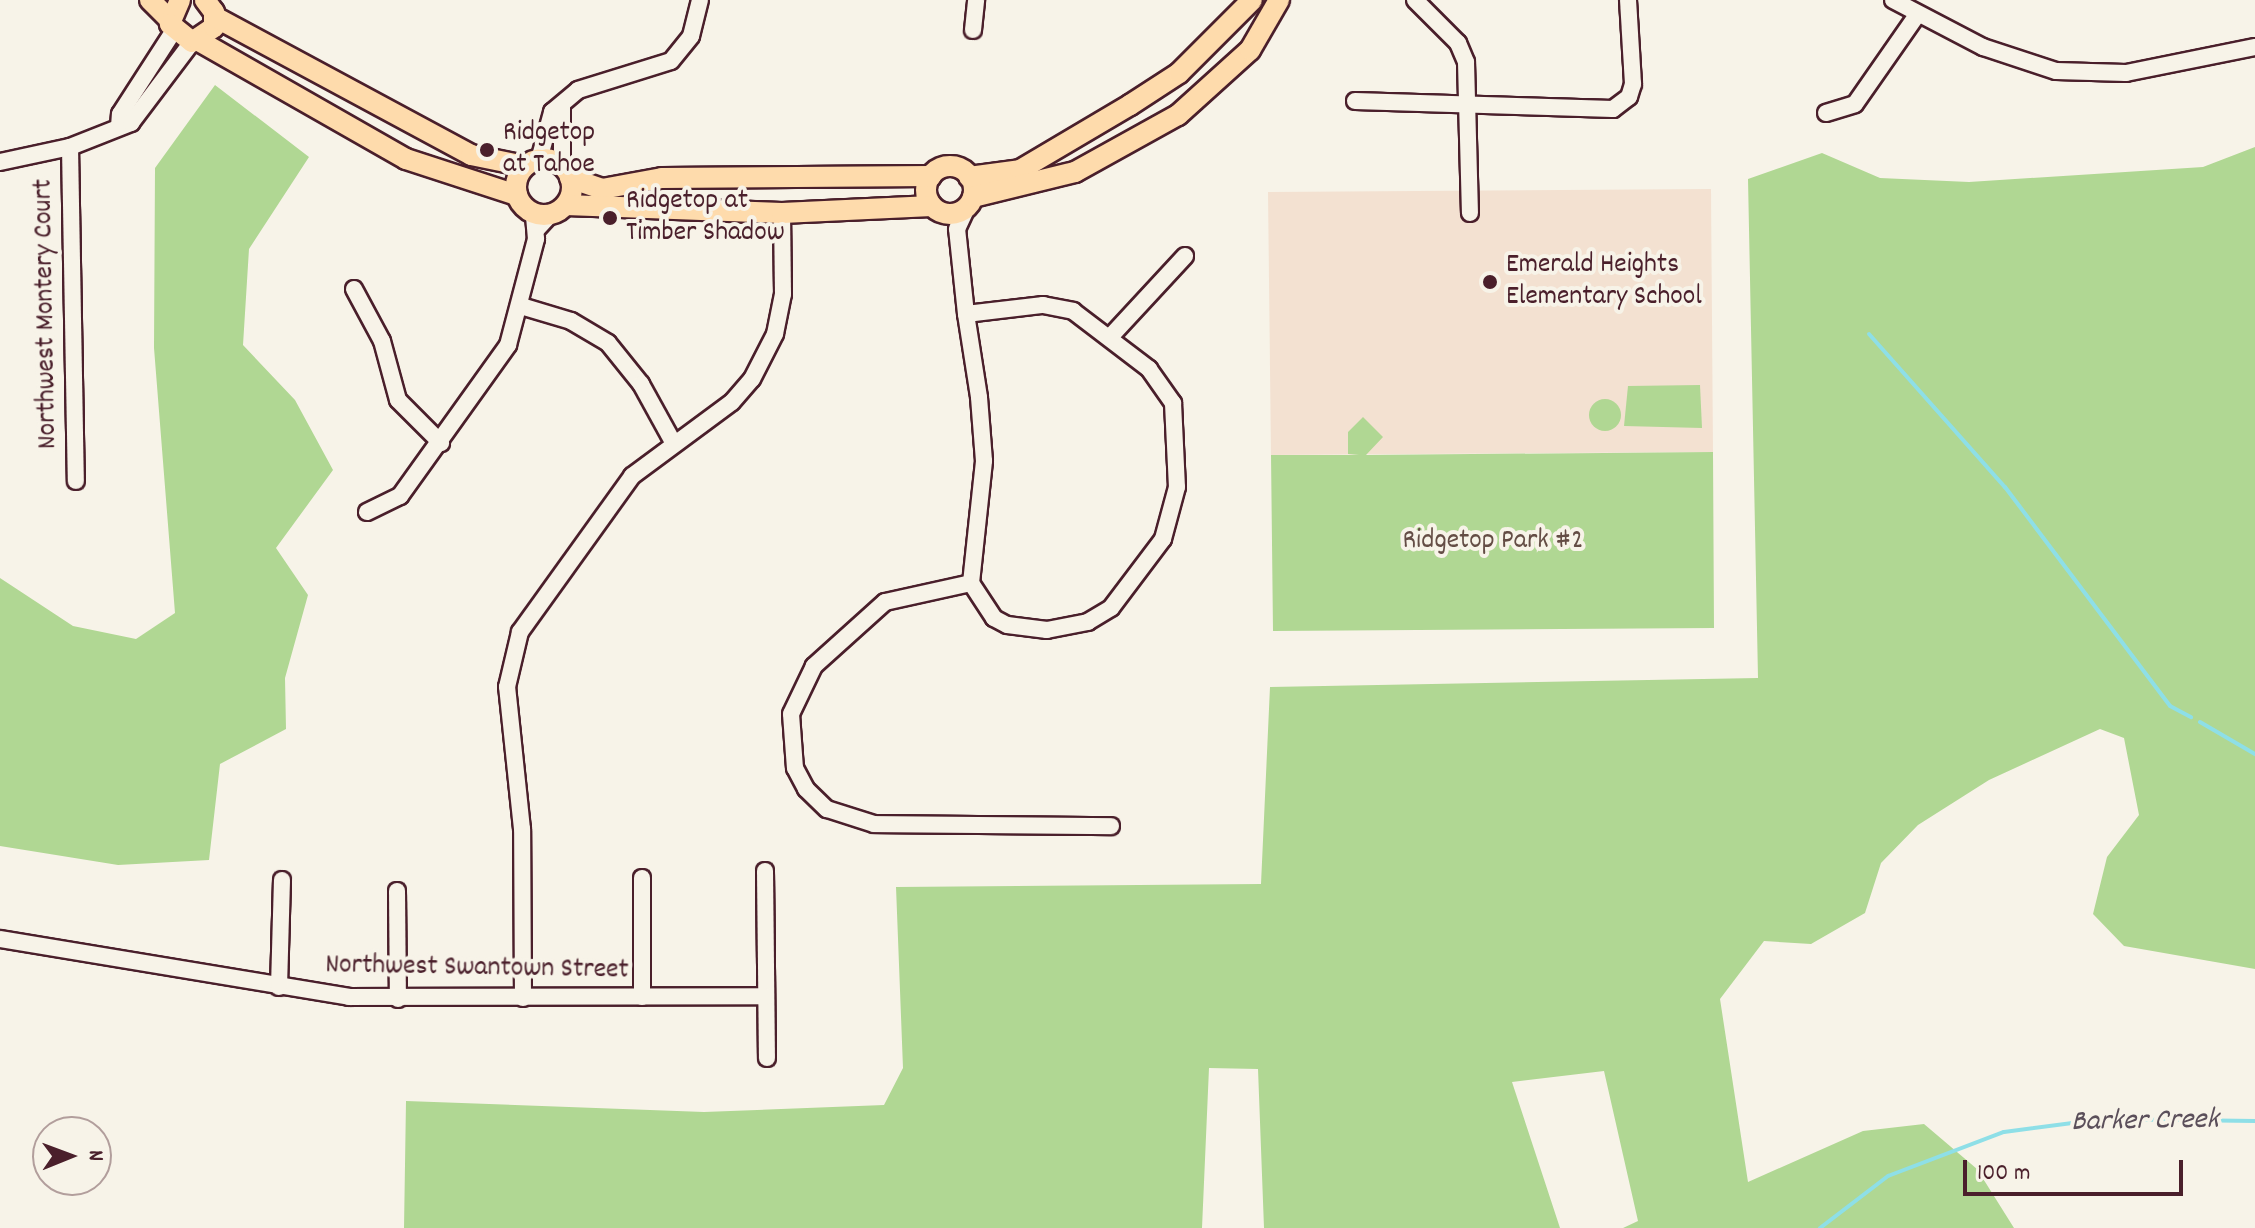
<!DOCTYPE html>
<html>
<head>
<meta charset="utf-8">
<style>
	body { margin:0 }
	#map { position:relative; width:2255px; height:1228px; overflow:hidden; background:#f7f3e8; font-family:Dekko,sans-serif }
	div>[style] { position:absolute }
	.built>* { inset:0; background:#f3e1d1 }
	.green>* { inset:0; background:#b0d793 }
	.round { border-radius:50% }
	.stream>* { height:4px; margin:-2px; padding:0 2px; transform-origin:2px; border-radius:2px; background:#8edfe7 }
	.roads { filter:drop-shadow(2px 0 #4a1f2b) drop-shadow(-2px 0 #4a1f2b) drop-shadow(0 2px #4a1f2b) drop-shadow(0 -2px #4a1f2b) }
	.minor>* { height:16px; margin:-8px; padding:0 8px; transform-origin:8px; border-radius:8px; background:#f7f3e8 }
	.major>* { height:20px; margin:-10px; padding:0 10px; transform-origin:10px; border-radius:10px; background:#fedbac }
	.major>.ring { margin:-10px; padding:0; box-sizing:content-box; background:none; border:20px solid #fedbac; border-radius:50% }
	.dots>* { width:22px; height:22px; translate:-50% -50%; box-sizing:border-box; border:4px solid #f7f3e8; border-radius:50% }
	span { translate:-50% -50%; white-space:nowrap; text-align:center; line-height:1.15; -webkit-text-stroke:8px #f7f3e8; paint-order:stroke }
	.poi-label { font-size:28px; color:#4a1f2b }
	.left { translate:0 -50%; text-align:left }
	.street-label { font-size:28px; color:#4a1f2b }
	.park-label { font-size:28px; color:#644d45 }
	.water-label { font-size:30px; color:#5b4f5a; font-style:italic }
	.north { position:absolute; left:32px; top:1116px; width:80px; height:80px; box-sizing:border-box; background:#f7f3e8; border:2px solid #b29e9c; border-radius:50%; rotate:89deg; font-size:22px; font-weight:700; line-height:32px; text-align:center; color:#4a1f2b }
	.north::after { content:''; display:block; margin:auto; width:28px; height:36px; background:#4a1f2b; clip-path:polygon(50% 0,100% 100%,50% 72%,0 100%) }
	.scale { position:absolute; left:1963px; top:1160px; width:220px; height:36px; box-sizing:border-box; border:4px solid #4a1f2b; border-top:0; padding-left:10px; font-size:24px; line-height:28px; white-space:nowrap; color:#4a1f2b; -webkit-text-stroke:6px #f7f3e8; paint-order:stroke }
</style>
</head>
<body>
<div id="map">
	<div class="built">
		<i style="clip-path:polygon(1711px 189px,1713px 452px,1271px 455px,1268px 192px)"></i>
	</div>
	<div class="green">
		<i style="clip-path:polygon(215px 85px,309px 157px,249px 249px,243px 345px,295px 400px,333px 470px,276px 548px,308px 595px,285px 678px,286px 729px,220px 764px,209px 860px,118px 865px,0 846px,0 578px,73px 626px,136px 639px,175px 613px,154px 348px,155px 168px)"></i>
		<i style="clip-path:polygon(2255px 147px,2255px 969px,2124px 946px,2093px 914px,2107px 857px,2139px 815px,2124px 738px,2100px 729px,1989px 780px,1918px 825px,1881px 863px,1865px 913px,1811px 944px,1764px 941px,1720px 999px,1748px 1182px,1863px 1131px,1924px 1124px,1977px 1169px,2014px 1228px,1623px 1228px,1638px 1221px,1604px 1071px,1512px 1082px,1560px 1228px,1264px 1228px,1258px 1069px,1209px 1068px,1202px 1228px,404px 1228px,406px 1101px,704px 1112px,884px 1105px,903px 1068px,896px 887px,1261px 884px,1270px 687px,1758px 678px,1748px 179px,1822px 153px,1880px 178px,1969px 182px,2203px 167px)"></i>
		<i style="clip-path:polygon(1700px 385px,1702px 428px,1624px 426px,1628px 386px)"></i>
		<i class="round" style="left:1589px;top:399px;width:32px;height:32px"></i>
		<i style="clip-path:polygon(1363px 417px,1383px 437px,1366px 455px,1713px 452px,1714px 628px,1273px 631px,1271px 455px,1359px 455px,1348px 454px,1348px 432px)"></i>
	</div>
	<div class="stream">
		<i style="left:1869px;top:334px;width:205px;rotate:48.4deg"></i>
		<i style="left:2005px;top:487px;width:274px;rotate:53deg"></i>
		<i style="left:2170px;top:706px;width:24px;rotate:28deg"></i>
		<i style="left:2200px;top:722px;width:64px;rotate:30.2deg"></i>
		<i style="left:1820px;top:1228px;width:86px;rotate:-37.4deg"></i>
		<i style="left:1888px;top:1176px;width:124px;rotate:-20.8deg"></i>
		<i style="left:2004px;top:1132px;width:100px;rotate:-7.5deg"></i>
		<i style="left:2103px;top:1119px;width:152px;rotate:0.8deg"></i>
	</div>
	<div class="roads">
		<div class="minor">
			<i style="left:1415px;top:0;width:61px;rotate:45deg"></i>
			<i style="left:1458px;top:43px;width:21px;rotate:67deg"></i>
			<i style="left:1466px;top:62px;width:151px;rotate:88.5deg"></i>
			<i style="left:1893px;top:0;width:102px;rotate:27.6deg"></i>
			<i style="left:1983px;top:47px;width:77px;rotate:18.2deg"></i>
			<i style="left:2056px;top:71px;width:70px;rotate:1.6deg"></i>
			<i style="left:2126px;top:73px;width:132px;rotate:-11.4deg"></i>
			<i style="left:973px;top:30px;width:30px;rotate:-84deg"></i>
			<i style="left:1355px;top:101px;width:258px;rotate:1.8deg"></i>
			<i style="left:1613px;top:109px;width:20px;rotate:-37deg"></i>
			<i style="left:1629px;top:97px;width:14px;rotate:-73deg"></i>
			<i style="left:1633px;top:84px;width:84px;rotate:-93.4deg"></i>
			<i style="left:1826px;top:113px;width:30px;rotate:-17deg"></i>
			<i style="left:1855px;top:104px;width:108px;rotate:-55.1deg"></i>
			<i style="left:119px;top:127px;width:13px;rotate:-86deg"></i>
			<i style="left:120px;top:114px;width:98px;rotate:-57.1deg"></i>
			<i style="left:70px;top:147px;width:334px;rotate:89deg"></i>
			<i style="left:539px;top:160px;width:50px;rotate:-74.8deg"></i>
			<i style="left:552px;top:112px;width:34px;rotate:-40deg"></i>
			<i style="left:578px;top:90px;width:97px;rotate:-17.3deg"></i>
			<i style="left:671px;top:61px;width:32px;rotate:-51deg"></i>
			<i style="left:691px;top:36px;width:37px;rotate:-76deg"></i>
			<i style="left:0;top:162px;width:72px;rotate:-12.1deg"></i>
			<i style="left:70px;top:147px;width:66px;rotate:-21.5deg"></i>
			<i style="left:131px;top:123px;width:101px;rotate:-53deg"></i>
			<i style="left:562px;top:166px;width:60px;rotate:-90deg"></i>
			<i style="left:537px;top:229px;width:21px;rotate:-47deg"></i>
			<i style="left:354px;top:289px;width:59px;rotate:61.7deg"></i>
			<i style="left:382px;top:341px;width:61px;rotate:74.8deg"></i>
			<i style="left:398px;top:400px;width:61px;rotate:45deg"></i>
			<i style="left:521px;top:306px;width:52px;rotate:16.7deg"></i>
			<i style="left:571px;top:321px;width:43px;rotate:30.7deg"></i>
			<i style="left:608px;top:343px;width:53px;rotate:51.2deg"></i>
			<i style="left:641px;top:384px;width:66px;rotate:61.1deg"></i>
			<i style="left:966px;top:314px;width:78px;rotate:-6.7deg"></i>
			<i style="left:1043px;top:305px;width:31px;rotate:11deg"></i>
			<i style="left:1073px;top:311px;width:96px;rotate:37.3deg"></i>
			<i style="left:1149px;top:369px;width:42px;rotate:54.8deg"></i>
			<i style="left:1173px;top:403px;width:84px;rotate:87.3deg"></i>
			<i style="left:1177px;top:487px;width:54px;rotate:105.1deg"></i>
			<i style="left:1163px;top:539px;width:86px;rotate:127deg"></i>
			<i style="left:1111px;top:608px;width:27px;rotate:149deg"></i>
			<i style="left:1088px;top:622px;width:42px;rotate:169deg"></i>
			<i style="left:1047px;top:630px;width:40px;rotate:-172.9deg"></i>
			<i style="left:1007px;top:625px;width:15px;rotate:-152deg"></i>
			<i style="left:994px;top:618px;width:42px;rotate:-123.3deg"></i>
			<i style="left:971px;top:583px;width:123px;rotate:-83.9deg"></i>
			<i style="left:984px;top:461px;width:64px;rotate:-94.5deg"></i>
			<i style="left:979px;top:397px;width:84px;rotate:-98.9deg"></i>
			<i style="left:966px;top:314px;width:85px;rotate:-96deg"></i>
			<i style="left:957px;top:229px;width:23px;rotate:-65deg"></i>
			<i style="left:1111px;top:336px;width:109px;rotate:-47.2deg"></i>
			<i style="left:367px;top:512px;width:37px;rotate:-26deg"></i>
			<i style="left:400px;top:496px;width:186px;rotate:-54.4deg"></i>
			<i style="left:508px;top:345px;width:110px;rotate:-75.2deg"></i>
			<i style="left:536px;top:239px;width:25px;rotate:-95deg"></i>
			<i style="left:971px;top:583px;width:88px;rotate:167.5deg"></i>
			<i style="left:885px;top:602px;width:96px;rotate:138deg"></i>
			<i style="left:814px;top:666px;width:53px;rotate:115.6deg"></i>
			<i style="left:791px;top:714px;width:54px;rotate:85.8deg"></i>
			<i style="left:795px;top:768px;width:24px;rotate:62deg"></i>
			<i style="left:806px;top:789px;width:29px;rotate:44deg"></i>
			<i style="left:827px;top:809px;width:49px;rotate:17.7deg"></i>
			<i style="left:874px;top:824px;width:237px;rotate:0.5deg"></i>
			<i style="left:765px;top:871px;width:187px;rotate:89.4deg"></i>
			<i style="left:642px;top:878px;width:119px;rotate:90deg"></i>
			<i style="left:397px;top:891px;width:108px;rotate:89.5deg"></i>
			<i style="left:0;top:939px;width:354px;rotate:9.4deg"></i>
			<i style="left:349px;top:997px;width:417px;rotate:-0.1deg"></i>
			<i style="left:279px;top:987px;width:107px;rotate:-88.4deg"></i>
			<i style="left:523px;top:998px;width:169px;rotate:-90.3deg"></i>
			<i style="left:522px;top:829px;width:143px;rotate:-96deg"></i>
			<i style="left:507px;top:687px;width:57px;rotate:-76.7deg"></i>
			<i style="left:520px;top:632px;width:192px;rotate:-54.3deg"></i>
			<i style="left:632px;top:476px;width:124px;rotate:-36.5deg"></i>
			<i style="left:732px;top:402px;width:30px;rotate:-49deg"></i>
			<i style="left:752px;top:379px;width:51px;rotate:-62.9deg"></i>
			<i style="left:775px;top:334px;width:41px;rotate:-78.7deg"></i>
			<i style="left:783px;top:294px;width:81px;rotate:-90.7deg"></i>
		</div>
		<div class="major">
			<i style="left:150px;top:0;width:28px;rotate:45deg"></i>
			<i style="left:180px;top:0;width:26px;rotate:113deg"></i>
			<i style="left:170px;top:24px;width:28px;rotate:39deg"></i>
			<i style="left:192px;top:42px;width:27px;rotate:-34deg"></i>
			<i style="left:214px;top:27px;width:15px;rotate:-90deg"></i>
			<i style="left:214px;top:12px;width:15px;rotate:-127deg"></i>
			<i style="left:215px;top:17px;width:291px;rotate:28.3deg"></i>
			<i style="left:471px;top:155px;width:55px;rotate:11.5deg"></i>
			<i style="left:199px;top:41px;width:238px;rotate:29.7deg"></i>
			<i style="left:406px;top:159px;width:117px;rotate:18deg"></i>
			<i class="ring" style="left:516px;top:159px;width:36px;height:36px"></i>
			<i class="ring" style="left:926px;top:166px;width:28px;height:28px"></i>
			<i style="left:969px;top:177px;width:51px;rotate:-7.8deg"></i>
			<i style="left:1020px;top:170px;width:128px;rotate:-30.6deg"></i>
			<i style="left:1130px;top:105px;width:59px;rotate:-33.1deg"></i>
			<i style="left:1179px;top:73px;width:103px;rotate:-45deg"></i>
			<i style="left:570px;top:178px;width:34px;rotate:19deg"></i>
			<i style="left:602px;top:189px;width:61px;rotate:-10.4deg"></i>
			<i style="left:662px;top:178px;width:269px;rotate:-0.4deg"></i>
			<i style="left:973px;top:197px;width:105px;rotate:-13.8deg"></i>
			<i style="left:1075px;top:172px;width:118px;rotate:-29deg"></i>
			<i style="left:1178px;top:115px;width:97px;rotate:-42.1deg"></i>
			<i style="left:1250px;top:50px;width:58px;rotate:-59.9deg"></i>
			<i style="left:566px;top:205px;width:216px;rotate:2.1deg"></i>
			<i style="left:782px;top:213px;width:150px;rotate:-2.7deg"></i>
		</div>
	</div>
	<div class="dots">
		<i style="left:487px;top:150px;background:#4a1f2b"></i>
		<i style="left:610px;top:218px;background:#4a1f2b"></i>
		<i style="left:1490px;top:282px;background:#4a1f2b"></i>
	</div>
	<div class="poi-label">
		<span class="left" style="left:503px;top:150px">Ridgetop<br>at Tahoe</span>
		<span class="left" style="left:626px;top:218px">Ridgetop at<br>Timber Shadow</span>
		<span class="left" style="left:1506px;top:282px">Emerald Heights<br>Elementary School</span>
	</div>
	<div class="street-label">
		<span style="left:47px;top:314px;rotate:-91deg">Northwest Montery Court</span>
		<span style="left:477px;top:969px;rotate:1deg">Northwest Swantown Street</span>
	</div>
	<div class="park-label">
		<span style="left:1493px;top:542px">Ridgetop Park #2</span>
	</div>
	<div class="water-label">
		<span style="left:2145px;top:1123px;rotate:-1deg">Barker Creek</span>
	</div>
	<div class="north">N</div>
	<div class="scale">100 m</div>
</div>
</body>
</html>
